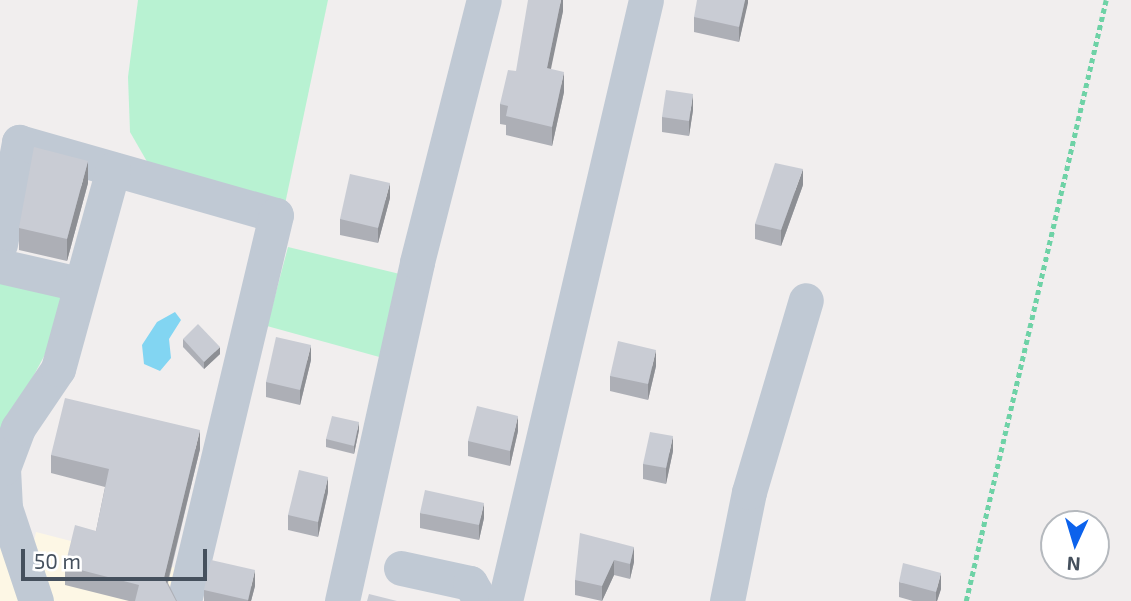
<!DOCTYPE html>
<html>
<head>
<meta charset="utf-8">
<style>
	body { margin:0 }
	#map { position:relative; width:1131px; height:601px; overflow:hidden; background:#f1eeee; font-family:"Exo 2",sans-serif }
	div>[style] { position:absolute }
	.commercial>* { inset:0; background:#fdf7e5 }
	.green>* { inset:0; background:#b8f2d2 }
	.water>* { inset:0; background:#82d5f2 }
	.path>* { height:4.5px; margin-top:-2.25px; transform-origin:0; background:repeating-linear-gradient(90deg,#6ed2a6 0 5px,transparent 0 8.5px) }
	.minor>* { height:35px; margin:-17.5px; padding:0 17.5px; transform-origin:17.5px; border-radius:17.5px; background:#c0c9d4 }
	.wall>* { inset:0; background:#adafb6 }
	.shaded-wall>* { inset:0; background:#8d8f94 }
	.building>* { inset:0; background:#c9ccd4 }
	span { translate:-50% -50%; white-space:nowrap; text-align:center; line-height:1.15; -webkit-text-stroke:5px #fff; paint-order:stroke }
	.north { position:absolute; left:1040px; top:510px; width:70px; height:70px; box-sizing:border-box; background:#fff; border:2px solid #b5b9be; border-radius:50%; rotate:184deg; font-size:19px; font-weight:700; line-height:28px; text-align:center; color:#45505d }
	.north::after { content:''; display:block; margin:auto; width:24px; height:32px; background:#0c62ec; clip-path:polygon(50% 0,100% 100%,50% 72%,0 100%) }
	.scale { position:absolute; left:21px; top:549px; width:186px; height:32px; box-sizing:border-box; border:4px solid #45505d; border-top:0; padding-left:9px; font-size:21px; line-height:24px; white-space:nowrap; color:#45505d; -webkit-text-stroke:5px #fff; paint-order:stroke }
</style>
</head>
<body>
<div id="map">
	<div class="commercial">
		<i style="clip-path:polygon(36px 532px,191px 572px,184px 601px,0 601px,0 543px,32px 550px)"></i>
	</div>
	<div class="green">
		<i style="clip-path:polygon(138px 0,328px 0,285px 204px,149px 165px,130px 132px,128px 77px)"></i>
		<i style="clip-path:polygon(288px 247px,404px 275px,383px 358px,267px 326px)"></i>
		<i style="clip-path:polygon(0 276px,62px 296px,49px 347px,0 438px)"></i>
	</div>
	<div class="water">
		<i style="clip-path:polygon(175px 312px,181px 320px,169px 339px,171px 358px,160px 371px,144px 364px,142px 345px,157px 322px)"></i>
	</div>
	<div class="path">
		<i style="left:966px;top:601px;width:617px;rotate:-76.89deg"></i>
	</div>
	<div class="minor">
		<i style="left:0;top:244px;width:104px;rotate:-79.4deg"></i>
		<i style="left:19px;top:142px;width:267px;rotate:15.9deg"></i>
		<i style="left:276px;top:215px;width:397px;rotate:103.4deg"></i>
		<i style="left:0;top:266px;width:81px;rotate:12.8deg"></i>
		<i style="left:401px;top:568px;width:71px;rotate:12.3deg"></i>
		<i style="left:470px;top:583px;width:21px;rotate:59deg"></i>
		<i style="left:36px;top:601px;width:98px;rotate:-108.4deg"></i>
		<i style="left:5px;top:508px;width:40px;rotate:-92.9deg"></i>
		<i style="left:3px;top:468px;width:43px;rotate:-69.4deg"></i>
		<i style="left:18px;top:428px;width:71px;rotate:-55.9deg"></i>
		<i style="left:58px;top:369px;width:207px;rotate:-74.6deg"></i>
		<i style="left:342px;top:601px;width:347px;rotate:-77.5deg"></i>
		<i style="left:417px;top:262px;width:270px;rotate:-75.7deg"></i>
		<i style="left:505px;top:601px;width:617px;rotate:-76.8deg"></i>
		<i style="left:727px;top:601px;width:111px;rotate:-78.6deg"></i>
		<i style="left:749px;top:492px;width:200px;rotate:-73.5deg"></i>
	</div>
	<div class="wall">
		<i style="clip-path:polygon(563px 0,563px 11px,550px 69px,564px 92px,552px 146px,506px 135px,506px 125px,500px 124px,500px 104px)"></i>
		<i style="clip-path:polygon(748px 0,739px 42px,694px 32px,694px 17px)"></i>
		<i style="clip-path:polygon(693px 110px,689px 136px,662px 132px,662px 117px)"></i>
		<i style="clip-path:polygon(88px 183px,67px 261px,19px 250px,19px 228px)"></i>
		<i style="clip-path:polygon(803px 185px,781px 246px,755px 239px,755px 224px)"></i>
		<i style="clip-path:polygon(390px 198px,378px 243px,340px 235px,340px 219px)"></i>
		<i style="clip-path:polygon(183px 339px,220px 354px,204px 369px,183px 347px)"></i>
		<i style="clip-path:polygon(311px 360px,300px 405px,266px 397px,266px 382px)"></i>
		<i style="clip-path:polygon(656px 366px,648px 400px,610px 391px,610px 376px)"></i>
		<i style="clip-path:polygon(359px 430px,354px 454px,326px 447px,326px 439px)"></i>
		<i style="clip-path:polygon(518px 431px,510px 466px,468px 456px,468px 441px)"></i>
		<i style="clip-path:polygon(200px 449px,168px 583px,177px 601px,129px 601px,65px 585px,65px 566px,96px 531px,105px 487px,51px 473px,51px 455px)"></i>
		<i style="clip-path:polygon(673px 451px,666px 484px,643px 479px,643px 464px)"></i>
		<i style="clip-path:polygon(328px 492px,318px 537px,288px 530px,288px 515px)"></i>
		<i style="clip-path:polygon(420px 513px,484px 518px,479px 540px,420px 528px)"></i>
		<i style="clip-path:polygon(634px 547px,634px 562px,630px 579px,614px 575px,602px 601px,575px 595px,575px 580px)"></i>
		<i style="clip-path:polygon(899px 582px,941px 589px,937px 601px,913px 601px,899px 597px)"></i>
		<i style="clip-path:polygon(255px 586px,251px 601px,204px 601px,204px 590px)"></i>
	</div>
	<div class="shaded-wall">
		<i style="clip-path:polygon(561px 0,563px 0,563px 11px,547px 88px,547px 68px)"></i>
		<i style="clip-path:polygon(745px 0,748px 0,748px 3px,739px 42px,739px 27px)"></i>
		<i style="clip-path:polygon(564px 72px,564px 92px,552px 146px,552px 127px)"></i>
		<i style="clip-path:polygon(693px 94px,693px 110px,689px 136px,689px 121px)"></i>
		<i style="clip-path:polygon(88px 161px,88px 183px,67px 261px,67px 239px)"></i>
		<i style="clip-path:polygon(803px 169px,803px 185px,781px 246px,781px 230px)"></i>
		<i style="clip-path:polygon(390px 183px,390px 198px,378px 243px,378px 228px)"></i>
		<i style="clip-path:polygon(311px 345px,311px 360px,300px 405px,300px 390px)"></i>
		<i style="clip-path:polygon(220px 347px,220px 354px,204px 369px,204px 362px)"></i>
		<i style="clip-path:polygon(656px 350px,656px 366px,648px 400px,648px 384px)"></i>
		<i style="clip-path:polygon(518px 416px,518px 431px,510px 466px,510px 451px)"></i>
		<i style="clip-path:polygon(359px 422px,359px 430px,354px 454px,354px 446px)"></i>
		<i style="clip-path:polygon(200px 430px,200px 449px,164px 596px,164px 578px)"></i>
		<i style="clip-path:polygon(673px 436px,673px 451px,666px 484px,666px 468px)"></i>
		<i style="clip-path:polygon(328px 477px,328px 492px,318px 537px,318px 522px)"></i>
		<i style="clip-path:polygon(484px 503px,484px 518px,479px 540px,479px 525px)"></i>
		<i style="clip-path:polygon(634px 547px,634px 562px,630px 579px,630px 564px)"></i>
		<i style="clip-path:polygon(614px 560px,614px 575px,602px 601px,602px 586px)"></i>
		<i style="clip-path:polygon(255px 570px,255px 586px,251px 601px,248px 601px)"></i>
		<i style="clip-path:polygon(941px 573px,941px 589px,937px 601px,936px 601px,936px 592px)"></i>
	</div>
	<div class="building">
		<i style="clip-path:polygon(528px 0,561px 0,547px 68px,564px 72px,552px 127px,506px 116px,508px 106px,500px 104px,508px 70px,516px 71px)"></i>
		<i style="clip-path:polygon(697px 0,745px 0,739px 27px,694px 17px)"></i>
		<i style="clip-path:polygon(666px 90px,693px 94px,689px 121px,662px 117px)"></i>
		<i style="clip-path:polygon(34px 147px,88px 161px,67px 239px,19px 228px)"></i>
		<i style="clip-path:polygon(775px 163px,803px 169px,781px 230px,755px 224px)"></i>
		<i style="clip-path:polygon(350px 174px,390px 183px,378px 228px,340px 219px)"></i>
		<i style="clip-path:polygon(198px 324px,220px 347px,204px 362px,183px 339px)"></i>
		<i style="clip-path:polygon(276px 337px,311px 345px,300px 390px,266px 382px)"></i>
		<i style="clip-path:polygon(618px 341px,656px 350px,648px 384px,610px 376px)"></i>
		<i style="clip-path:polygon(65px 398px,200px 430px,164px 578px,176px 601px,135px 601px,139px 585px,65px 566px,75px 525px,96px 531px,109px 469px,51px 455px)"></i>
		<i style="clip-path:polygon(477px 406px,518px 416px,510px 451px,468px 441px)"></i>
		<i style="clip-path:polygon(332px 416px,359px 422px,354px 446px,326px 439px)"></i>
		<i style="clip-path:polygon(650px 432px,673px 436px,666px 468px,643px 464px)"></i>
		<i style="clip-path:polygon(299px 470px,328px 477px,318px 522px,288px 515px)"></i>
		<i style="clip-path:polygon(425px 490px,484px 503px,479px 525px,420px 513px)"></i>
		<i style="clip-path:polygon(580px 533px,634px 547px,630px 564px,614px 560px,602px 586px,575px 580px)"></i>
		<i style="clip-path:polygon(211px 560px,255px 570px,248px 600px,204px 590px)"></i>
		<i style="clip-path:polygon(903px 563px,941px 573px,936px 592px,899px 582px)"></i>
		<i style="clip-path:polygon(369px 594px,397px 601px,367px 601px)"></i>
	</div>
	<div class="north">N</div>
	<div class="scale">50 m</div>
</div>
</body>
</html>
